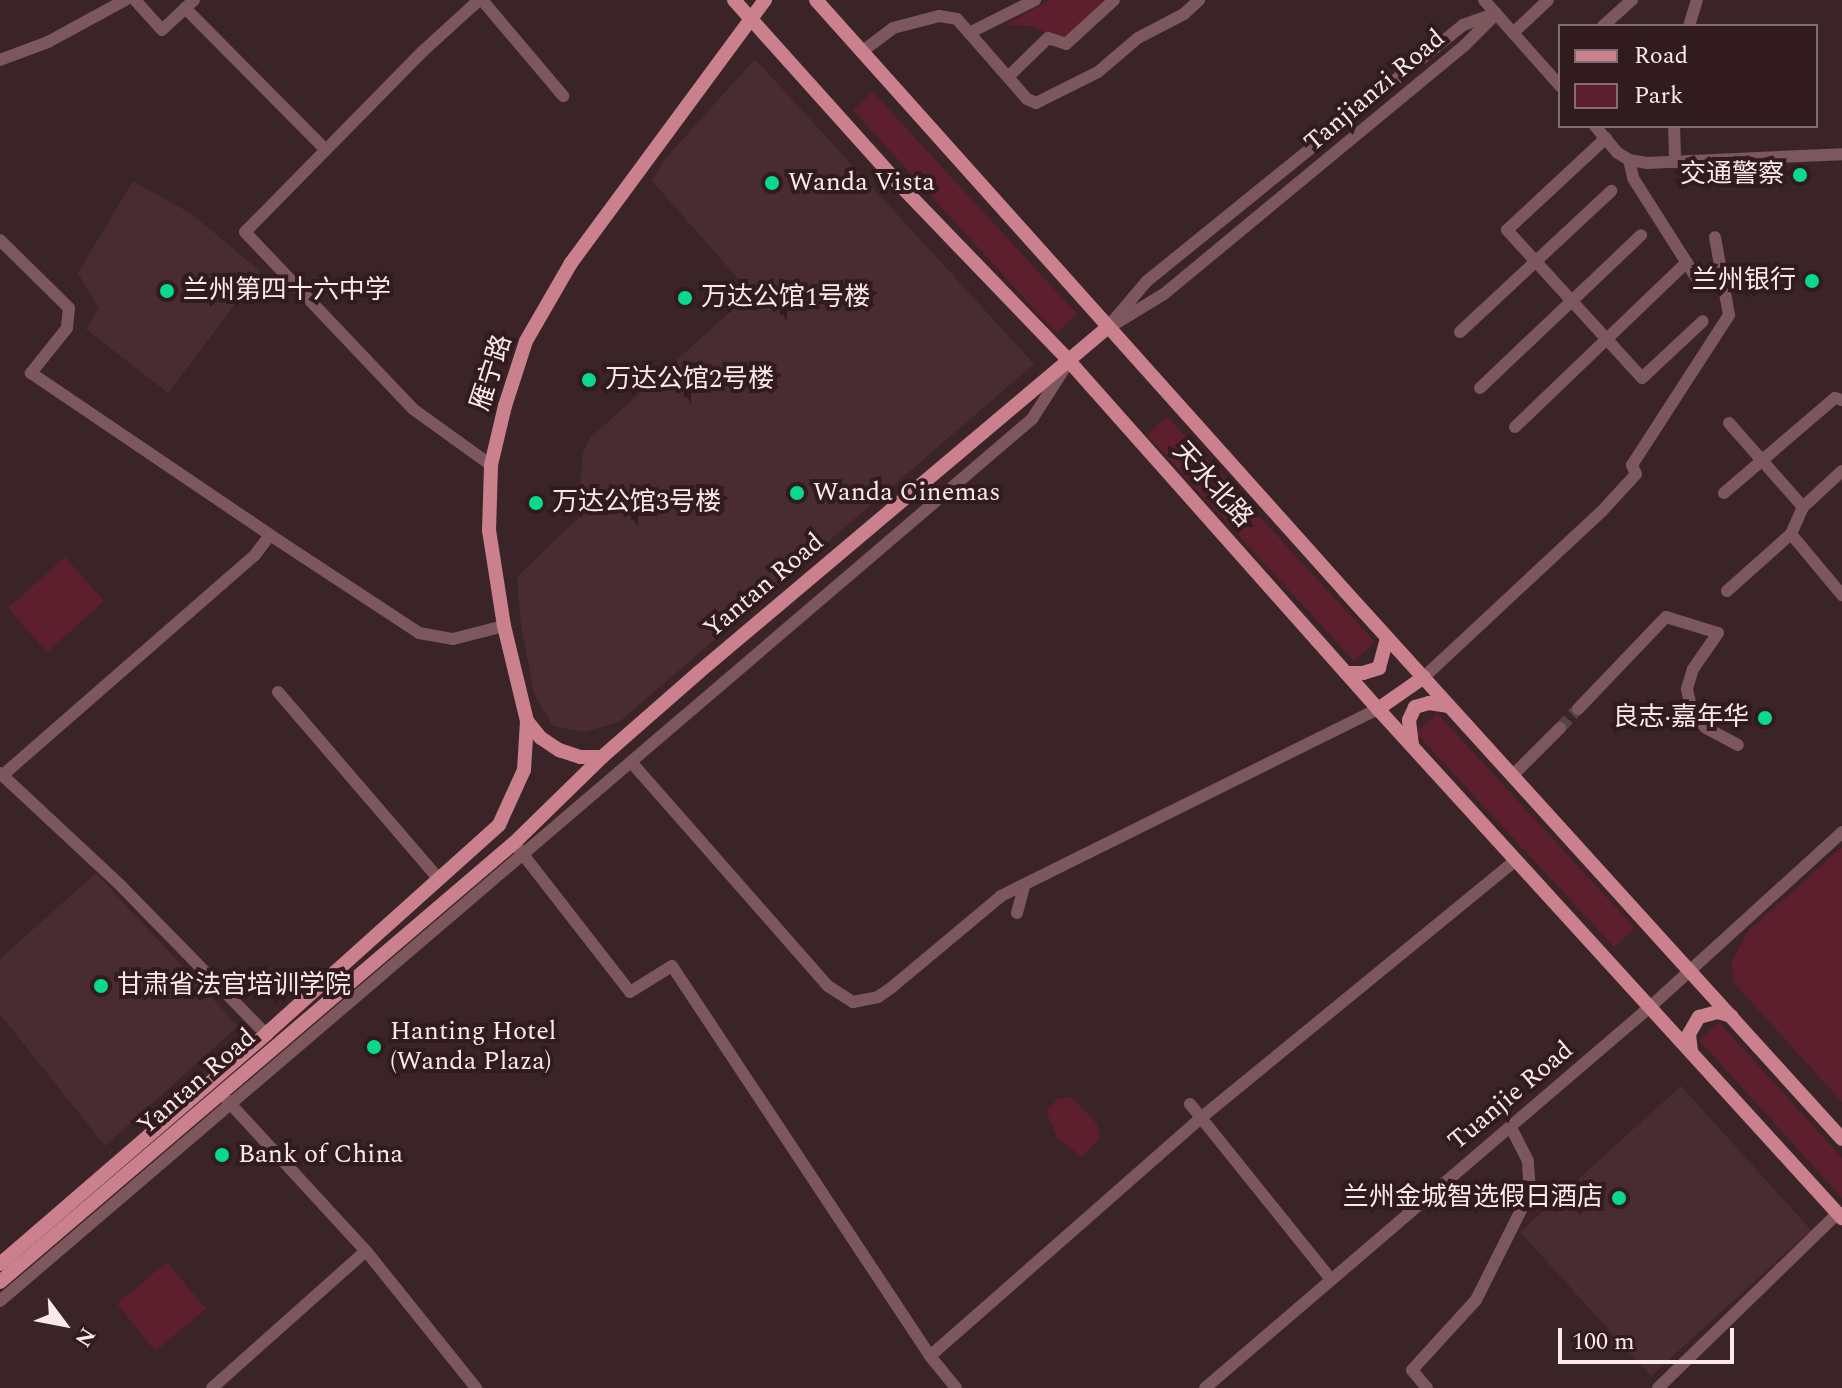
<!DOCTYPE html>
<html>
<head>
<meta charset="utf-8">
<style>
	body { margin:0 }
	#map { position:relative; width:1842px; height:1388px; overflow:hidden; background:#3b2428; font-family:Spectral,"Noto Sans SC",serif }
	div>[style] { position:absolute }
	.built>* { inset:0; background:#492c31 }
	.green>* { inset:0; background:#5d1e2d }
	.minor-tunnel>* { height:12px; margin-top:-6px; transform-origin:0; background:repeating-linear-gradient(90deg,#584245 0 12px,transparent 0 18px) }
	.minor>* { height:12px; margin:-6px; padding:0 6px; transform-origin:6px; border-radius:6px; background:#7c575d }
	.major>* { height:14px; margin:-7px; padding:0 7px; transform-origin:7px; border-radius:7px; background:#ca808d }
	.dots>* { width:22px; height:22px; translate:-50% -50%; box-sizing:border-box; border:4px solid #311b1f; border-radius:50% }
	span { translate:-50% -50%; white-space:nowrap; text-align:center; line-height:1.15; -webkit-text-stroke:8px #311b1f; paint-order:stroke }
	.street-label { font-size:26px; color:#f9e9eb }
	.poi-label { font-size:26px; color:#f9e9eb }
	.right { translate:-100% -50%; text-align:right }
	.left { translate:0 -50%; text-align:left }
	.legend { position:absolute; left:1558px; top:24px; width:260px; height:104px; box-sizing:border-box; background:#311b1f; border:2px solid #816d71; margin:0; padding:10px 14px; list-style:none; font-size:24px; color:#f9e9eb }
	.legend li { display:flex; align-items:center; gap:16px; height:40px }
	.legend b { width:40px; border:2px solid #816d71 }
	.north { position:absolute; left:24px; top:1284px; width:80px; height:80px; -webkit-text-stroke:6px #311b1f; paint-order:stroke; rotate:122deg; font-size:22px; font-weight:700; line-height:32px; text-align:center; color:#f9e9eb }
	.north::after { content:''; display:block; margin:auto; width:28px; height:36px; background:#f9e9eb; clip-path:polygon(50% 0,100% 100%,50% 72%,0 100%) }
	.scale { position:absolute; left:1558px; top:1328px; width:176px; height:36px; box-sizing:border-box; border:4px solid #f9e9eb; border-top:0; padding-left:10px; font-size:24px; line-height:28px; white-space:nowrap; color:#f9e9eb; -webkit-text-stroke:6px #311b1f; paint-order:stroke }
</style>
</head>
<body>
<div id="map">
	<div class="built">
		<i style="clip-path:polygon(755px 59px,1034px 364px,619px 722px,584px 732px,553px 726px,534px 693px,521px 625px,517px 577px,578px 518px,583px 452px,591px 437px,751px 293px,652px 181px,665px 159px)"></i>
		<i style="clip-path:polygon(133px 181px,193px 215px,260px 271px,168px 393px,86px 329px,99px 309px,78px 273px)"></i>
		<i style="clip-path:polygon(96px 873px,238px 1026px,105px 1146px,0 1014px,0 959px)"></i>
		<i style="clip-path:polygon(1681px 1086px,1811px 1230px,1651px 1376px,1520px 1232px)"></i>
	</div>
	<div class="green">
		<i style="clip-path:polygon(1050px 0,1110px 0,1061px 40px,1053px 32px,1049px 34px,1032px 26px,1005px 25px)"></i>
		<i style="clip-path:polygon(873px 92px,1077px 314px,1056px 333px,853px 110px)"></i>
		<i style="clip-path:polygon(1167px 416px,1375px 642px,1354px 661px,1147px 435px)"></i>
		<i style="clip-path:polygon(65px 557px,104px 601px,47px 652px,8px 608px)"></i>
		<i style="clip-path:polygon(1437px 713px,1635px 928px,1614px 947px,1416px 733px)"></i>
		<i style="clip-path:polygon(1842px 847px,1842px 1102px,1735px 984px,1731px 963px,1748px 931px)"></i>
		<i style="clip-path:polygon(1719px 1022px,1842px 1158px,1842px 1198px,1699px 1040px)"></i>
		<i style="clip-path:polygon(1071px 1097px,1097px 1124px,1100px 1138px,1082px 1157px,1057px 1138px,1046px 1111px,1058px 1099px)"></i>
		<i style="clip-path:polygon(167px 1262px,206px 1309px,155px 1351px,117px 1304px)"></i>
	</div>
	<div class="minor-tunnel">
		<i style="left:1560px;top:728px;width:26px;rotate:-47deg"></i>
	</div>
	<div class="minor">
		<i style="left:135px;top:0;width:40px;rotate:48deg"></i>
		<i style="left:162px;top:30px;width:44px;rotate:-43.2deg"></i>
		<i style="left:479px;top:0;width:77px;rotate:137.6deg"></i>
		<i style="left:422px;top:52px;width:252px;rotate:134.5deg"></i>
		<i style="left:245px;top:232px;width:244px;rotate:46.5deg"></i>
		<i style="left:413px;top:409px;width:96px;rotate:35.7deg"></i>
		<i style="left:482px;top:0;width:126px;rotate:49.8deg"></i>
		<i style="left:1484px;top:0;width:115px;rotate:48.5deg"></i>
		<i style="left:185px;top:8px;width:200px;rotate:45.2deg"></i>
		<i style="left:1603px;top:26px;width:39px;rotate:-42deg"></i>
		<i style="left:1689px;top:26px;width:27px;rotate:-73deg"></i>
		<i style="left:969px;top:33px;width:74px;rotate:-26.6deg"></i>
		<i style="left:1513px;top:33px;width:48px;rotate:-43.3deg"></i>
		<i style="left:864px;top:50px;width:36px;rotate:-37deg"></i>
		<i style="left:893px;top:28px;width:48px;rotate:-14.6deg"></i>
		<i style="left:939px;top:16px;width:18px;rotate:9deg"></i>
		<i style="left:957px;top:19px;width:106px;rotate:48.8deg"></i>
		<i style="left:1027px;top:99px;width:10px;rotate:24deg"></i>
		<i style="left:1036px;top:103px;width:69px;rotate:-26.6deg"></i>
		<i style="left:1098px;top:72px;width:52px;rotate:-40.4deg"></i>
		<i style="left:1138px;top:38px;width:52px;rotate:-27.6deg"></i>
		<i style="left:1184px;top:14px;width:21px;rotate:-43deg"></i>
		<i style="left:0;top:60px;width:51px;rotate:-20.6deg"></i>
		<i style="left:48px;top:42px;width:88px;rotate:-28.6deg"></i>
		<i style="left:1008px;top:77px;width:56px;rotate:-44.3deg"></i>
		<i style="left:1048px;top:38px;width:19px;rotate:18deg"></i>
		<i style="left:1066px;top:44px;width:65px;rotate:-42.5deg"></i>
		<i style="left:1595px;top:126px;width:35px;rotate:50deg"></i>
		<i style="left:1618px;top:153px;width:13px;rotate:32deg"></i>
		<i style="left:1629px;top:160px;width:18px;rotate:9deg"></i>
		<i style="left:1647px;top:163px;width:195px;rotate:-2.6deg"></i>
		<i style="left:1674px;top:126px;width:36px;rotate:88deg"></i>
		<i style="left:1606px;top:138px;width:135px;rotate:137.1deg"></i>
		<i style="left:1507px;top:230px;width:200px;rotate:47.6deg"></i>
		<i style="left:1642px;top:378px;width:83px;rotate:-43.1deg"></i>
		<i style="left:1629px;top:160px;width:18px;rotate:77deg"></i>
		<i style="left:1633px;top:178px;width:120px;rotate:57.6deg"></i>
		<i style="left:1697px;top:279px;width:26px;rotate:-16deg"></i>
		<i style="left:0;top:240px;width:97px;rotate:44.6deg"></i>
		<i style="left:69px;top:308px;width:20px;rotate:96deg"></i>
		<i style="left:67px;top:328px;width:58px;rotate:128.7deg"></i>
		<i style="left:31px;top:373px;width:289px;rotate:34.1deg"></i>
		<i style="left:270px;top:535px;width:25px;rotate:127deg"></i>
		<i style="left:255px;top:555px;width:336px;rotate:138.9deg"></i>
		<i style="left:1118px;top:322px;width:54px;rotate:-31.3deg"></i>
		<i style="left:1164px;top:294px;width:391px;rotate:-39.6deg"></i>
		<i style="left:1465px;top:45px;width:41px;rotate:-45deg"></i>
		<i style="left:1108px;top:327px;width:60px;rotate:-49.7deg"></i>
		<i style="left:1147px;top:281px;width:407px;rotate:-39deg"></i>
		<i style="left:1463px;top:25px;width:35px;rotate:-20deg"></i>
		<i style="left:1460px;top:332px;width:207px;rotate:-43deg"></i>
		<i style="left:1480px;top:388px;width:222px;rotate:-43.5deg"></i>
		<i style="left:1729px;top:423px;width:112px;rotate:48.6deg"></i>
		<i style="left:1515px;top:427px;width:238px;rotate:-43.8deg"></i>
		<i style="left:1842px;top:471px;width:53px;rotate:137.3deg"></i>
		<i style="left:1803px;top:507px;width:30px;rotate:114deg"></i>
		<i style="left:1791px;top:534px;width:80px;rotate:50.1deg"></i>
		<i style="left:1724px;top:493px;width:146px;rotate:-40.6deg"></i>
		<i style="left:1835px;top:398px;width:7px;rotate:16deg"></i>
		<i style="left:270px;top:535px;width:178px;rotate:33.3deg"></i>
		<i style="left:419px;top:633px;width:35px;rotate:10deg"></i>
		<i style="left:453px;top:639px;width:53px;rotate:-14.3deg"></i>
		<i style="left:1727px;top:591px;width:86px;rotate:-41.7deg"></i>
		<i style="left:1424px;top:677px;width:243px;rotate:-43deg"></i>
		<i style="left:1602px;top:511px;width:50px;rotate:-47.4deg"></i>
		<i style="left:1636px;top:474px;width:10px;rotate:-114deg"></i>
		<i style="left:1632px;top:465px;width:179px;rotate:-57.1deg"></i>
		<i style="left:1729px;top:315px;width:79px;rotate:-100.2deg"></i>
		<i style="left:278px;top:692px;width:247px;rotate:49.3deg"></i>
		<i style="left:1578px;top:709px;width:127px;rotate:-46.3deg"></i>
		<i style="left:1666px;top:617px;width:54px;rotate:17.1deg"></i>
		<i style="left:1718px;top:633px;width:44px;rotate:124.8deg"></i>
		<i style="left:1693px;top:669px;width:21px;rotate:107deg"></i>
		<i style="left:1687px;top:689px;width:24px;rotate:78deg"></i>
		<i style="left:1692px;top:712px;width:21px;rotate:49deg"></i>
		<i style="left:1706px;top:728px;width:36px;rotate:28deg"></i>
		<i style="left:632px;top:763px;width:297px;rotate:48.7deg"></i>
		<i style="left:828px;top:986px;width:30px;rotate:33deg"></i>
		<i style="left:853px;top:1002px;width:25px;rotate:-11deg"></i>
		<i style="left:878px;top:997px;width:16px;rotate:-35deg"></i>
		<i style="left:891px;top:988px;width:143px;rotate:-39.9deg"></i>
		<i style="left:1001px;top:896px;width:421px;rotate:-26.4deg"></i>
		<i style="left:0;top:773px;width:166px;rotate:43deg"></i>
		<i style="left:121px;top:886px;width:207px;rotate:45.6deg"></i>
		<i style="left:1512px;top:776px;width:68px;rotate:-45deg"></i>
		<i style="left:518px;top:848px;width:182px;rotate:52.1deg"></i>
		<i style="left:630px;top:992px;width:49px;rotate:-31.8deg"></i>
		<i style="left:672px;top:966px;width:468px;rotate:56.5deg"></i>
		<i style="left:930px;top:1356px;width:41px;rotate:50.9deg"></i>
		<i style="left:1017px;top:913px;width:28px;rotate:-75deg"></i>
		<i style="left:227px;top:1100px;width:205px;rotate:47.4deg"></i>
		<i style="left:366px;top:1251px;width:176px;rotate:51.2deg"></i>
		<i style="left:1190px;top:1104px;width:223px;rotate:51.2deg"></i>
		<i style="left:0;top:1301px;width:1358px;rotate:-40.52deg"></i>
		<i style="left:1032px;top:419px;width:63px;rotate:-57.3deg"></i>
		<i style="left:930px;top:1356px;width:362px;rotate:-41.3deg"></i>
		<i style="left:1202px;top:1117px;width:406px;rotate:-39.3deg"></i>
		<i style="left:212px;top:1388px;width:206px;rotate:-41.7deg"></i>
		<i style="left:1205px;top:1388px;width:586px;rotate:-40.57deg"></i>
		<i style="left:1650px;top:1007px;width:260px;rotate:-42.3deg"></i>
		<i style="left:1427px;top:1388px;width:23px;rotate:-130deg"></i>
		<i style="left:1412px;top:1370px;width:95px;rotate:-47.6deg"></i>
		<i style="left:1476px;top:1300px;width:121px;rotate:-63.4deg"></i>
		<i style="left:1530px;top:1192px;width:31px;rotate:-94deg"></i>
		<i style="left:1528px;top:1161px;width:39px;rotate:-117deg"></i>
		<i style="left:1658px;top:1388px;width:251px;rotate:-44.2deg"></i>
	</div>
	<div class="major">
		<i style="left:734px;top:0;width:246px;rotate:48.1deg"></i>
		<i style="left:898px;top:183px;width:247px;rotate:46.1deg"></i>
		<i style="left:1069px;top:361px;width:465px;rotate:48.4deg"></i>
		<i style="left:1378px;top:709px;width:689px;rotate:47.65deg"></i>
		<i style="left:816px;top:0;width:792px;rotate:48.17deg"></i>
		<i style="left:1344px;top:590px;width:741px;rotate:47.79deg"></i>
		<i style="left:1346px;top:673px;width:17px"></i>
		<i style="left:1363px;top:673px;width:17px;rotate:-17deg"></i>
		<i style="left:1379px;top:668px;width:31px;rotate:-75deg"></i>
		<i style="left:1378px;top:709px;width:56px;rotate:-34.8deg"></i>
		<i style="left:527px;top:721px;width:22px;rotate:51deg"></i>
		<i style="left:541px;top:738px;width:22px;rotate:34deg"></i>
		<i style="left:559px;top:750px;width:22px;rotate:18deg"></i>
		<i style="left:580px;top:757px;width:22px"></i>
		<i style="left:1412px;top:745px;width:25px;rotate:-97deg"></i>
		<i style="left:1409px;top:720px;width:14px;rotate:-65deg"></i>
		<i style="left:1415px;top:707px;width:15px;rotate:-16deg"></i>
		<i style="left:1429px;top:703px;width:20px;rotate:9deg"></i>
		<i style="left:1691px;top:1051px;width:17px;rotate:-97deg"></i>
		<i style="left:1689px;top:1034px;width:20px;rotate:-60deg"></i>
		<i style="left:1699px;top:1017px;width:20px;rotate:-15deg"></i>
		<i style="left:1718px;top:1012px;width:14px;rotate:17deg"></i>
		<i style="left:0;top:1264px;width:352px;rotate:-40.8deg"></i>
		<i style="left:266px;top:1034px;width:313px;rotate:-41.9deg"></i>
		<i style="left:499px;top:825px;width:60px;rotate:-65.6deg"></i>
		<i style="left:524px;top:770px;width:49px;rotate:-86.5deg"></i>
		<i style="left:527px;top:721px;width:98px;rotate:-103.6deg"></i>
		<i style="left:504px;top:626px;width:97px;rotate:-98.9deg"></i>
		<i style="left:489px;top:530px;width:65px;rotate:-88.2deg"></i>
		<i style="left:491px;top:465px;width:61px;rotate:-76.7deg"></i>
		<i style="left:505px;top:406px;width:68px;rotate:-72.1deg"></i>
		<i style="left:526px;top:341px;width:90px;rotate:-60deg"></i>
		<i style="left:571px;top:263px;width:327px;rotate:-53.6deg"></i>
		<i style="left:0;top:1282px;width:677px;rotate:-40.51deg"></i>
		<i style="left:515px;top:842px;width:122px;rotate:-44.3deg"></i>
		<i style="left:602px;top:757px;width:129px;rotate:-41.2deg"></i>
		<i style="left:699px;top:672px;width:535px;rotate:-40.15deg"></i>
	</div>
	<div class="dots">
		<i style="left:1800px;top:175px;background:#09d98b"></i>
		<i style="left:772px;top:183px;background:#09d98b"></i>
		<i style="left:1812px;top:281px;background:#09d98b"></i>
		<i style="left:167px;top:291px;background:#09d98b"></i>
		<i style="left:685px;top:298px;background:#09d98b"></i>
		<i style="left:589px;top:380px;background:#09d98b"></i>
		<i style="left:797px;top:493px;background:#09d98b"></i>
		<i style="left:536px;top:503px;background:#09d98b"></i>
		<i style="left:1765px;top:718px;background:#09d98b"></i>
		<i style="left:101px;top:986px;background:#09d98b"></i>
		<i style="left:374px;top:1047px;background:#09d98b"></i>
		<i style="left:222px;top:1155px;background:#09d98b"></i>
		<i style="left:1619px;top:1198px;background:#09d98b"></i>
	</div>
	<div class="street-label">
		<span style="left:1375px;top:91px;rotate:-40deg">Tanjianzi Road</span>
		<span style="left:492px;top:373px;rotate:-72deg">雁宁路</span>
		<span style="left:1212px;top:485px;rotate:48deg">天水北路</span>
		<span style="left:764px;top:586px;rotate:-40deg">Yantan Road</span>
		<span style="left:197px;top:1082px;rotate:-41deg">Yantan Road</span>
		<span style="left:1511px;top:1096px;rotate:-40deg">Tuanjie Road</span>
	</div>
	<div class="poi-label">
		<span class="right" style="left:1784px;top:175px">交通警察</span>
		<span class="left" style="left:788px;top:183px">Wanda Vista</span>
		<span class="right" style="left:1796px;top:281px">兰州银行</span>
		<span class="left" style="left:183px;top:291px">兰州第四十六中学</span>
		<span class="left" style="left:701px;top:298px">万达公馆1号楼</span>
		<span class="left" style="left:605px;top:380px">万达公馆2号楼</span>
		<span class="left" style="left:813px;top:493px">Wanda Cinemas</span>
		<span class="left" style="left:552px;top:503px">万达公馆3号楼</span>
		<span class="right" style="left:1749px;top:718px">良志·嘉年华</span>
		<span class="left" style="left:117px;top:986px">甘肃省法官培训学院</span>
		<span class="left" style="left:390px;top:1047px">Hanting Hotel<br>(Wanda Plaza)</span>
		<span class="left" style="left:238px;top:1155px">Bank of China</span>
		<span class="right" style="left:1603px;top:1198px">兰州金城智选假日酒店</span>
	</div>
	<ul class="legend">
	<li><b style="height:10px;background:#ca808d"></b>Road</li>
	<li><b style="height:22px;background:#5d1e2d"></b>Park</li>
	</ul>
	<div class="north">N</div>
	<div class="scale">100 m</div>
</div>
</body>
</html>
